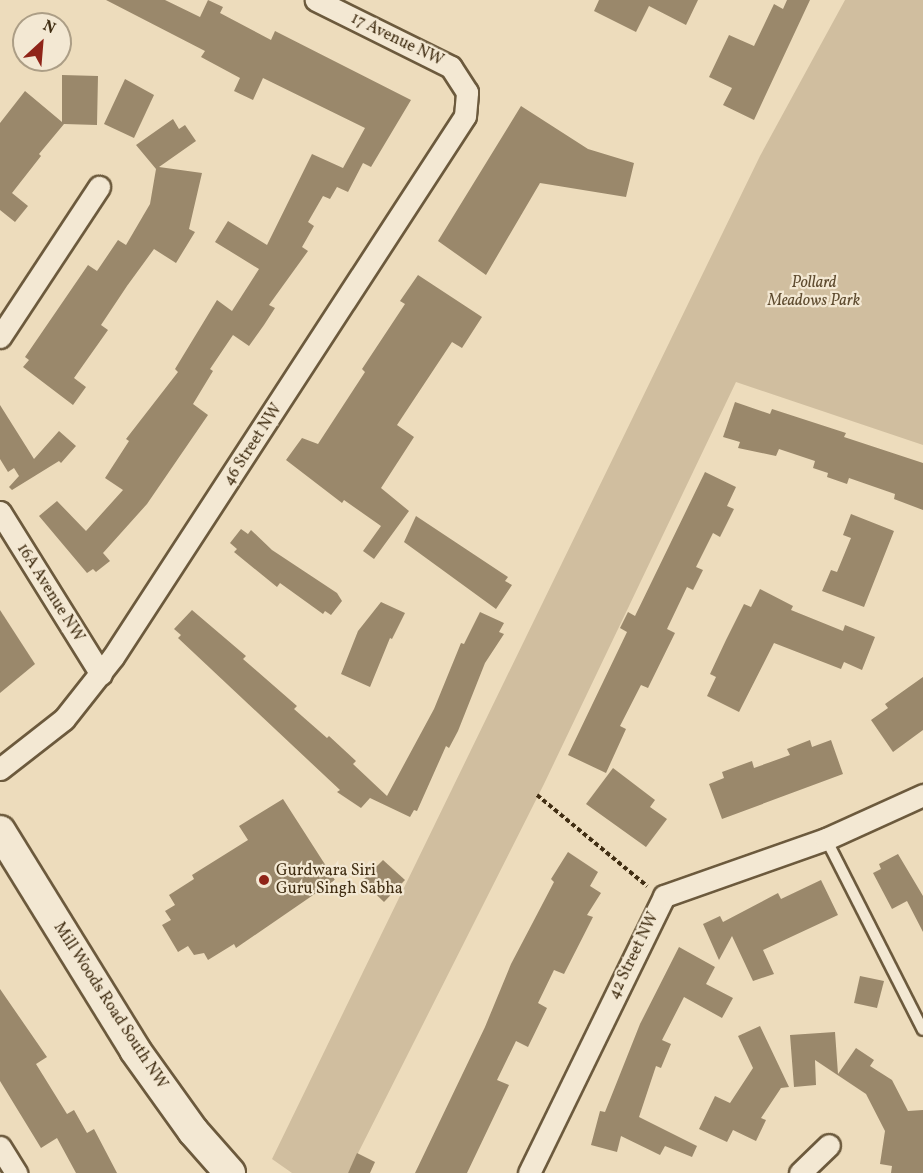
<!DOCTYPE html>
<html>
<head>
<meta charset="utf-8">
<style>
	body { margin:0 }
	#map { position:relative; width:923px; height:1173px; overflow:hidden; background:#eddcbc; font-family:Vollkorn,serif }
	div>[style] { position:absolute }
	.green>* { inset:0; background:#d0be9f }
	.building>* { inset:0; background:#9a886b }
	.path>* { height:4px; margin-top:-2px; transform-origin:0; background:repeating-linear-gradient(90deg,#412e13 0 4.5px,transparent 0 7.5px) }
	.roads { filter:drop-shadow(2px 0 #6c5a3d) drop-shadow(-2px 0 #6c5a3d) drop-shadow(0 2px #6c5a3d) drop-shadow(0 -2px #6c5a3d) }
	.lane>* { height:10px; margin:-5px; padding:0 5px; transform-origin:5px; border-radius:5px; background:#f3e8d3 }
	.street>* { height:21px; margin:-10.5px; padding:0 10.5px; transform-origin:10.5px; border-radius:10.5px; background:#f3e8d3 }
	.secondary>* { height:30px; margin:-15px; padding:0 15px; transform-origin:15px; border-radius:15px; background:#f3e8d3 }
	.dots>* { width:16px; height:16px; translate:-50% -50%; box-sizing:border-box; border:3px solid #f3e8d3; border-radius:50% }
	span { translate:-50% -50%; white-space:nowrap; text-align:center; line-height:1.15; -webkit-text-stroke:4.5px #f3e8d3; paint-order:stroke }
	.street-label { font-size:16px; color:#412e13 }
	.park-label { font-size:16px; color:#5e4b2f; font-style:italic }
	.poi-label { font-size:16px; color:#412e13 }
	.left { translate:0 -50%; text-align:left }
	.north { position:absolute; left:12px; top:12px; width:60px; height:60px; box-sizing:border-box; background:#f3e8d3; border:2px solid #ac9e86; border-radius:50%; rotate:26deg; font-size:16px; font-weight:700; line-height:24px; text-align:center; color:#412e13 }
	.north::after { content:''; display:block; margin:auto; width:21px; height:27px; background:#8f2418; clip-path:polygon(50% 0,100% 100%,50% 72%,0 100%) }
</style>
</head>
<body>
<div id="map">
	<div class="green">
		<i style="clip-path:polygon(845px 0,923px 0,923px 445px,736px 382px,544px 784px,348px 1173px,292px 1173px,272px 1159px,760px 156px)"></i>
	</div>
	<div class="building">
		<i style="clip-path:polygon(106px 0,165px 0,200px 17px,208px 0,223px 7px,220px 13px,271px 40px,275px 31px,411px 100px,371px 167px,363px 163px,348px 192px,337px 187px,330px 199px,323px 196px,308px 222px,314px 226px,302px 247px,308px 251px,269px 305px,275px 308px,264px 325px,249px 346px,233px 335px,210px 369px,213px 371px,193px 404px,208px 415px,147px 504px,103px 553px,110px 561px,96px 572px,93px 569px,87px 573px,39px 516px,57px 501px,86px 531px,123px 490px,105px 478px,129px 441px,126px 439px,178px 372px,175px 369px,217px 300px,232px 311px,259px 269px,215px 242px,228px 221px,267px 245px,312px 154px,343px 168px,365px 128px,263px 78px,253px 100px,234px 91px,240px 78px,201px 57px,205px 51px)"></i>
		<i style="clip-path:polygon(599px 0,698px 0,686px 25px,649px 6px,636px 32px,594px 11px)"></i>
		<i style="clip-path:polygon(787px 0,810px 0,754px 120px,723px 105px,732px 88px,709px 77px,729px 35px,754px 46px,774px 4px,783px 9px)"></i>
		<i style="clip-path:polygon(62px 75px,98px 76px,97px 125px,64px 124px,39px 154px,41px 156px,12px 193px,28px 206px,15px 222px,0 210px,0 123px,25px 91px,62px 122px)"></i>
		<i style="clip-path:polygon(125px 79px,154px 95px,134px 138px,104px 124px)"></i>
		<i style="clip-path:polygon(521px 106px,588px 149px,634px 163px,626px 197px,540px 183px,486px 275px,438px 241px)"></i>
		<i style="clip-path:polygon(173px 119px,179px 129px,185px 125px,196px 141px,159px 167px,202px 173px,189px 229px,195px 232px,176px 263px,154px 249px,127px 286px,101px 325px,108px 330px,74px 378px,86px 387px,73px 405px,23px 367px,29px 360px,25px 357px,88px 265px,97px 271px,118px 240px,126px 245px,150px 204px,156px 169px,136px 145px)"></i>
		<i style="clip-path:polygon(418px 275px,482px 317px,462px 348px,452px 342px,397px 425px,414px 437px,381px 488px,409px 511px,374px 559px,363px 551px,381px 526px,344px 500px,342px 503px,286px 460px,302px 438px,318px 444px,365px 372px,362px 369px,405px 304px,400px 301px)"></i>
		<i style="clip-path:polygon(735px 402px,770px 414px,772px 409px,846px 433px,844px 437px,923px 463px,923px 510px,894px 499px,895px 494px,849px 478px,847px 484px,827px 477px,828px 473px,813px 468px,815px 461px,779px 449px,776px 456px,738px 448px,740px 442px,723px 437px)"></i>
		<i style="clip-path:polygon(0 405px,34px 459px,59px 431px,76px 446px,61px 463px,59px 461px,12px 490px,9px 487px,19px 476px,14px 468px,8px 472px,0 459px)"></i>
		<i style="clip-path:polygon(705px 472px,736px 487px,727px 506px,734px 509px,720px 537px,713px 533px,696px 567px,703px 570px,693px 590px,687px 587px,667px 629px,675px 633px,648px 688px,641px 685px,620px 726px,626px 729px,606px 773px,568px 755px,627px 632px,620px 628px,628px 612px,635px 616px)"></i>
		<i style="clip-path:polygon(851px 514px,894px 531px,864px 607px,822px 591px,831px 570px,837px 572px,851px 538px,843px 535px)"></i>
		<i style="clip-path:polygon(416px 516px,508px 577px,505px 581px,512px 585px,496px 609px,404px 542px)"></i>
		<i style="clip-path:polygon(241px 529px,248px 534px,251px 530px,272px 550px,337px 593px,342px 601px,331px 615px,325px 611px,323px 614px,280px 583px,277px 587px,234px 552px,237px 549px,230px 543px)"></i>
		<i style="clip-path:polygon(760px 589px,793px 606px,791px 610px,843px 631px,845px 625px,875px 637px,862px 670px,844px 662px,841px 669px,774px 643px,739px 712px,707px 696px,716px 677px,710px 674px,726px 640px,744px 604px,751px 607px)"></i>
		<i style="clip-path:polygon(381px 602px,405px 613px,392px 639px,390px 638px,370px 687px,341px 674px,358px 631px)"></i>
		<i style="clip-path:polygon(0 610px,35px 664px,0 693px)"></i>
		<i style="clip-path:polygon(192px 610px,246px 656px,243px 659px,297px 706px,294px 709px,327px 738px,329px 736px,356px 761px,353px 764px,387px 796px,434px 709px,461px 643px,464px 644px,480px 612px,504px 623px,499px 632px,504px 634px,485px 663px,458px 731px,449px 748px,446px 746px,417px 811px,414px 810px,410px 817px,370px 798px,361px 808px,337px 792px,340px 790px,178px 638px,181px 635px,174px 629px)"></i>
		<i style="clip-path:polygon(923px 677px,923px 730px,893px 752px,871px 720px,888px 708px,885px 704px)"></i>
		<i style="clip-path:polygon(810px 740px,812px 747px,831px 740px,843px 774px,722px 819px,709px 784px,724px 778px,722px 772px,752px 761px,754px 768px,790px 755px,787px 749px)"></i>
		<i style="clip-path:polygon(613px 768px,655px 800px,650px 807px,667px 819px,646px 847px,586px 804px)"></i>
		<i style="clip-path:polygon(283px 799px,335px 880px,236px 948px,234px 944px,208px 960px,204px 953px,194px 955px,188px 946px,178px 952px,162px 925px,171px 920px,165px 911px,175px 905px,169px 895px,194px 879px,192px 875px,248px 840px,239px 826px)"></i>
		<i style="clip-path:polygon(568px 852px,598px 872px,590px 886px,601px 893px,587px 915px,593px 917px,564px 974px,554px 970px,538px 1003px,547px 1008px,528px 1047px,516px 1041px,497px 1080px,509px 1085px,467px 1173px,415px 1173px,485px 1027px,511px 964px,554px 882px,551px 879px)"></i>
		<i style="clip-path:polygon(898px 854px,923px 896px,923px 932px,907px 901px,892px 909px,873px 873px,881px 869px,879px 864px)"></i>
		<i style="clip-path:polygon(383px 860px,405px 880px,384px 902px,362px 881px)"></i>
		<i style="clip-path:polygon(821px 880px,838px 915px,763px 950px,774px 974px,753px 981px,732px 936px,719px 960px,703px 924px,720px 916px,723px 922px,778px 893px,781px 899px)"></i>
		<i style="clip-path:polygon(679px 947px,715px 967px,706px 984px,733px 998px,722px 1018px,684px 997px,662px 1040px,671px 1044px,661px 1068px,656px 1066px,639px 1117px,697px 1146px,692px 1157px,665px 1146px,660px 1155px,621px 1136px,617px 1152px,591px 1145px,600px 1111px,605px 1112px,640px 1024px)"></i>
		<i style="clip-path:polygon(860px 976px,884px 981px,877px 1008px,854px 1003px)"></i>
		<i style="clip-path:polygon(0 989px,47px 1057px,36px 1064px,67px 1114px,74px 1110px,87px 1133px,94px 1129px,117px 1173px,76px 1173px,57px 1138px,41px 1148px,0 1081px)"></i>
		<i style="clip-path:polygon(760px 1026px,789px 1087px,781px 1088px,761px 1118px,766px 1120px,756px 1141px,733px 1130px,727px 1142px,699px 1129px,715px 1096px,730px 1103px,753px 1068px,738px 1036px)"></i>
		<i style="clip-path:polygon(835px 1032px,838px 1074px,856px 1048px,874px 1060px,870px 1066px,892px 1080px,908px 1111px,923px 1110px,923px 1173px,891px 1173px,892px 1166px,880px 1164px,885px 1131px,866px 1094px,815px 1060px,816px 1085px,794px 1087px,790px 1035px)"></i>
		<i style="clip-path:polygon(357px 1153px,375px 1162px,370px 1173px,348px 1173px)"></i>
	</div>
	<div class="path">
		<i style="left:537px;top:795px;width:143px;rotate:39.6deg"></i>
	</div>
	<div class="roads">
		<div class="lane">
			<i style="left:826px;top:839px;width:214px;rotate:63.1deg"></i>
		</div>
		<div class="street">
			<i style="left:0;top:337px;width:180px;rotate:-56.6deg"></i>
			<i style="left:0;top:512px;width:191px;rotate:58.1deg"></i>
			<i style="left:0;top:769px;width:81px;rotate:-38deg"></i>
			<i style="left:64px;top:719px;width:79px;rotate:-51.7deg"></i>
			<i style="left:113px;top:657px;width:645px;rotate:-56.95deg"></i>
			<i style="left:465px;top:116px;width:24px;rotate:-85deg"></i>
			<i style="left:467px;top:92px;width:30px;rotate:-123deg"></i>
			<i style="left:451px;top:67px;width:151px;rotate:-153.6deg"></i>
			<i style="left:0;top:1147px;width:31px;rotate:58deg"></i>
			<i style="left:529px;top:1173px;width:308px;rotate:-64deg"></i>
			<i style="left:664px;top:896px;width:172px;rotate:-19.4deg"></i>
			<i style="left:826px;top:839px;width:107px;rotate:-24.4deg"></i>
			<i style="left:800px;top:1173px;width:40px;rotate:-44deg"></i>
		</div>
		<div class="secondary">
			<i style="left:0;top:831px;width:257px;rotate:58.3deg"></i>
			<i style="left:135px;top:1050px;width:100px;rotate:54.4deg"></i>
			<i style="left:193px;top:1131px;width:56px;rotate:48.6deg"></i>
		</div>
	</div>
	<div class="dots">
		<i style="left:264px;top:880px;background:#8f2418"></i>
	</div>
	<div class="street-label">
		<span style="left:397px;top:40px;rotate:26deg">17 Avenue NW</span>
		<span style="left:253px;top:445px;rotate:-57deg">46 Street NW</span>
		<span style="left:50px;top:593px;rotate:58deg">16A Avenue NW</span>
		<span style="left:634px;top:956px;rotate:-64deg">42 Street NW</span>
		<span style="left:110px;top:1006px;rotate:57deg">Mill Woods Road South NW</span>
	</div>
	<div class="park-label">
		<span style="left:814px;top:292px">Pollard<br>Meadows Park</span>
	</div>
	<div class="poi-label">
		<span class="left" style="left:276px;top:880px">Gurdwara Siri<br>Guru Singh Sabha</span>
	</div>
	<div class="north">N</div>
</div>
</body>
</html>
